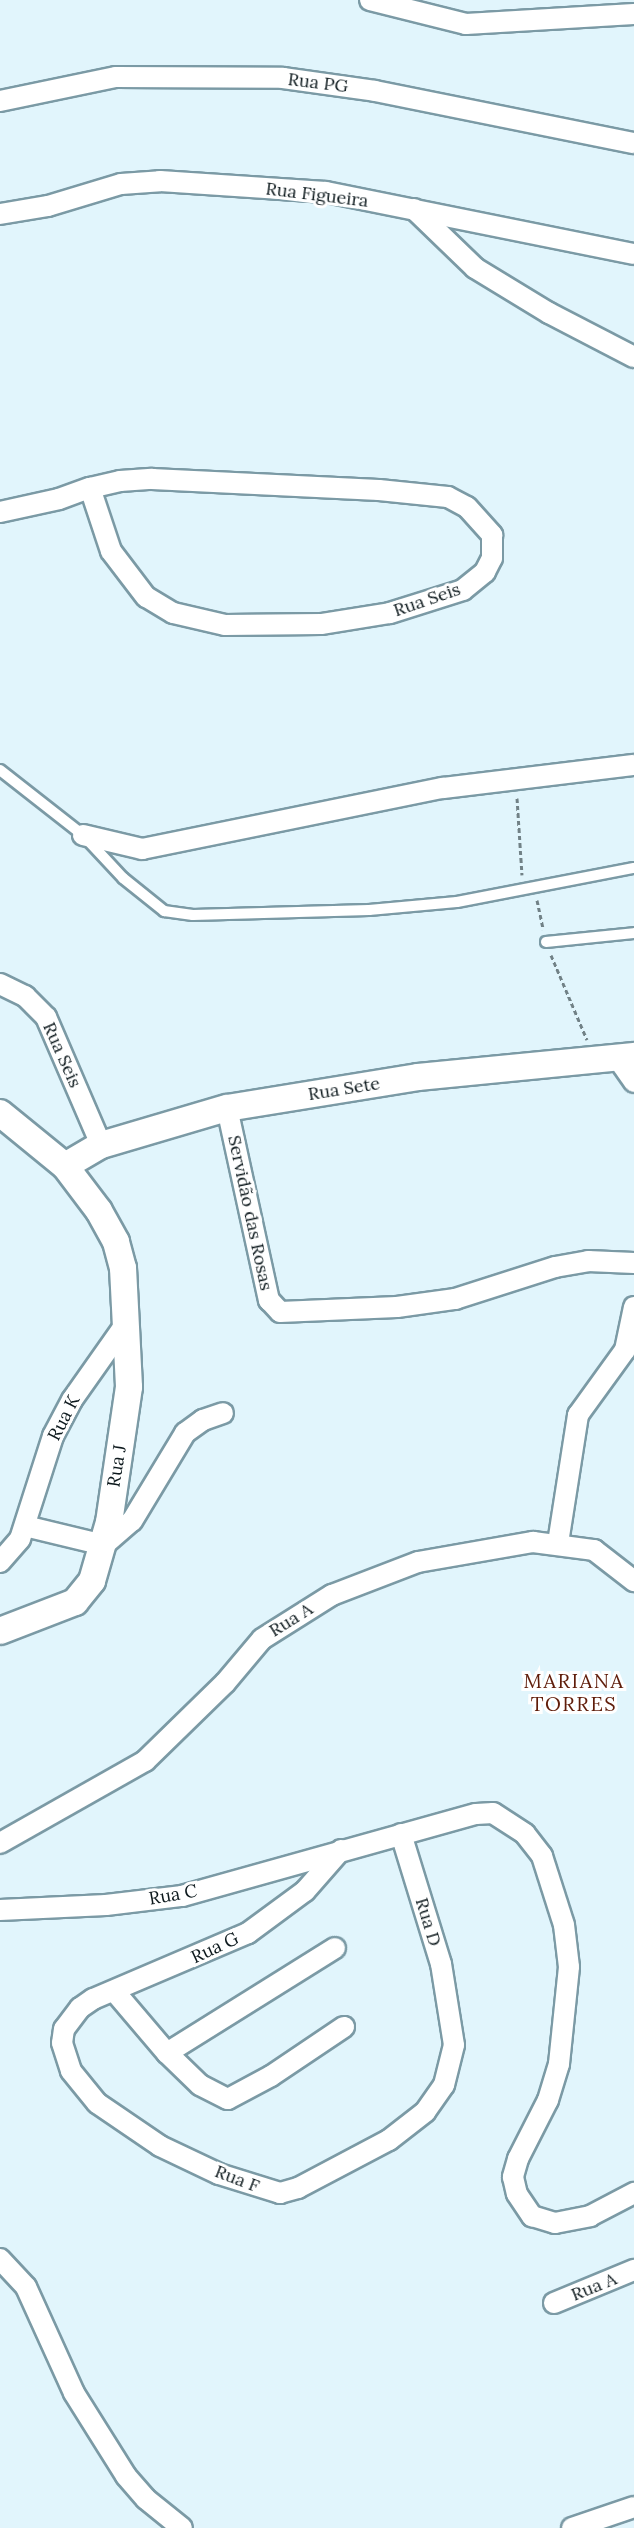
<!DOCTYPE html>
<html>
<head>
<meta charset="utf-8">
<style>
	body { margin:0 }
	#map { position:relative; width:634px; height:2528px; overflow:hidden; background:#e1f5fc; font-family:Lora,serif }
	div>[style] { position:absolute }
	.path>* { height:3px; margin-top:-1.5px; transform-origin:0; background:repeating-linear-gradient(90deg,#718186 0 4.5px,transparent 0 7.5px) }
	.roads { filter:drop-shadow(2px 0 #7b9aa5) drop-shadow(-2px 0 #7b9aa5) drop-shadow(0 2px #7b9aa5) drop-shadow(0 -2px #7b9aa5) }
	.service>* { height:10px; margin:-5px; padding:0 5px; transform-origin:5px; border-radius:5px; background:#fff }
	.minor>* { height:20px; margin:-10px; padding:0 10px; transform-origin:10px; border-radius:10px; background:#fff }
	.tertiary>* { height:26px; margin:-13px; padding:0 13px; transform-origin:13px; border-radius:13px; background:#fff }
	span { translate:-50% -50%; white-space:nowrap; text-align:center; line-height:1.15; -webkit-text-stroke:6px #fff; paint-order:stroke }
	.street-label { font-size:18px; color:#0d191d }
	.neighbourhood-label { font-size:20px; color:#5f1d0a; letter-spacing:1.5px }
</style>
</head>
<body>
<div id="map">
	<div class="path">
		<i style="left:517px;top:798px;width:77px;rotate:86.3deg"></i>
		<i style="left:537px;top:900px;width:30px;rotate:78deg"></i>
		<i style="left:551px;top:955px;width:92px;rotate:67deg"></i>
	</div>
	<div class="roads">
		<div class="service">
			<i style="left:0;top:770px;width:105px;rotate:38.1deg"></i>
			<i style="left:83px;top:835px;width:59px;rotate:47.1deg"></i>
			<i style="left:123px;top:878px;width:53px;rotate:38.8deg"></i>
			<i style="left:164px;top:911px;width:29px;rotate:8deg"></i>
			<i style="left:193px;top:915px;width:176px;rotate:-1.6deg"></i>
			<i style="left:369px;top:910px;width:88px;rotate:-5.2deg"></i>
			<i style="left:457px;top:902px;width:180px;rotate:-10.9deg"></i>
			<i style="left:546px;top:942px;width:88px;rotate:-5.8deg"></i>
		</div>
		<div class="minor">
			<i style="left:370px;top:0;width:99px;rotate:14deg"></i>
			<i style="left:466px;top:24px;width:168px;rotate:-3.4deg"></i>
			<i style="left:0;top:101px;width:118px;rotate:-11.7deg"></i>
			<i style="left:116px;top:77px;width:167px;rotate:0.3deg"></i>
			<i style="left:283px;top:78px;width:93px;rotate:8deg"></i>
			<i style="left:375px;top:91px;width:264px;rotate:11.4deg"></i>
			<i style="left:414px;top:209px;width:85px;rotate:44deg"></i>
			<i style="left:475px;top:268px;width:87px;rotate:31.3deg"></i>
			<i style="left:549px;top:313px;width:96px;rotate:27.4deg"></i>
			<i style="left:0;top:214px;width:49px;rotate:-9.5deg"></i>
			<i style="left:48px;top:206px;width:76px;rotate:-16.8deg"></i>
			<i style="left:121px;top:184px;width:39px;rotate:-4deg"></i>
			<i style="left:160px;top:181px;width:166px;rotate:3.8deg"></i>
			<i style="left:326px;top:192px;width:314px;rotate:11.4deg"></i>
			<i style="left:0;top:512px;width:60px;rotate:-12.4deg"></i>
			<i style="left:59px;top:499px;width:33px;rotate:-20deg"></i>
			<i style="left:90px;top:488px;width:31px;rotate:-13deg"></i>
			<i style="left:120px;top:481px;width:32px;rotate:-4deg"></i>
			<i style="left:152px;top:479px;width:227px;rotate:2.8deg"></i>
			<i style="left:379px;top:490px;width:69px;rotate:5.8deg"></i>
			<i style="left:448px;top:497px;width:21px;rotate:28deg"></i>
			<i style="left:467px;top:507px;width:38px;rotate:48deg"></i>
			<i style="left:492px;top:535px;width:23px;rotate:90deg"></i>
			<i style="left:492px;top:558px;width:16px;rotate:117deg"></i>
			<i style="left:485px;top:572px;width:28px;rotate:141deg"></i>
			<i style="left:463px;top:590px;width:77px;rotate:162.5deg"></i>
			<i style="left:390px;top:613px;width:70px;rotate:170.9deg"></i>
			<i style="left:321px;top:624px;width:96px;rotate:179.4deg"></i>
			<i style="left:225px;top:625px;width:53px;rotate:-167deg"></i>
			<i style="left:173px;top:613px;width:31px;rotate:-149deg"></i>
			<i style="left:146px;top:597px;width:58px;rotate:-127.3deg"></i>
			<i style="left:111px;top:551px;width:66px;rotate:-108.4deg"></i>
			<i style="left:83px;top:835px;width:61px;rotate:13.3deg"></i>
			<i style="left:142px;top:849px;width:307px;rotate:-11.5deg"></i>
			<i style="left:443px;top:788px;width:192px;rotate:-6.9deg"></i>
			<i style="left:0;top:984px;width:28px;rotate:26deg"></i>
			<i style="left:25px;top:996px;width:30px;rotate:45deg"></i>
			<i style="left:46px;top:1017px;width:139px;rotate:66.7deg"></i>
			<i style="left:618px;top:1059px;width:28px;rotate:55deg"></i>
			<i style="left:227px;top:1108px;width:197px;rotate:77.7deg"></i>
			<i style="left:269px;top:1300px;width:16px;rotate:47deg"></i>
			<i style="left:280px;top:1312px;width:117px;rotate:-2.4deg"></i>
			<i style="left:397px;top:1307px;width:59px;rotate:-7.9deg"></i>
			<i style="left:455px;top:1299px;width:105px;rotate:-17.7deg"></i>
			<i style="left:555px;top:1267px;width:34px;rotate:-10deg"></i>
			<i style="left:588px;top:1261px;width:46px;rotate:2.5deg"></i>
			<i style="left:25px;top:1526px;width:81px;rotate:13.5deg"></i>
			<i style="left:104px;top:1545px;width:37px;rotate:-41deg"></i>
			<i style="left:132px;top:1521px;width:103px;rotate:-58.9deg"></i>
			<i style="left:185px;top:1433px;width:22px;rotate:-36deg"></i>
			<i style="left:203px;top:1420px;width:21px;rotate:-19deg"></i>
			<i style="left:558px;top:1543px;width:130px;rotate:-81.1deg"></i>
			<i style="left:578px;top:1415px;width:80px;rotate:-54.1deg"></i>
			<i style="left:625px;top:1350px;width:44px;rotate:-78.2deg"></i>
			<i style="left:0;top:1562px;width:30px;rotate:-49deg"></i>
			<i style="left:20px;top:1539px;width:108px;rotate:-72.2deg"></i>
			<i style="left:53px;top:1436px;width:41px;rotate:-62.2deg"></i>
			<i style="left:72px;top:1400px;width:95px;rotate:-54.8deg"></i>
			<i style="left:0;top:1843px;width:167px;rotate:-29.5deg"></i>
			<i style="left:145px;top:1761px;width:112px;rotate:-44.3deg"></i>
			<i style="left:225px;top:1683px;width:57px;rotate:-49.9deg"></i>
			<i style="left:262px;top:1639px;width:83px;rotate:-32.2deg"></i>
			<i style="left:332px;top:1595px;width:92px;rotate:-21deg"></i>
			<i style="left:418px;top:1562px;width:117px;rotate:-9.9deg"></i>
			<i style="left:533px;top:1542px;width:62px;rotate:7.5deg"></i>
			<i style="left:594px;top:1550px;width:51px;rotate:37.8deg"></i>
			<i style="left:341px;top:1850px;width:55px;rotate:131.3deg"></i>
			<i style="left:305px;top:1891px;width:71px;rotate:143.6deg"></i>
			<i style="left:248px;top:1933px;width:168px;rotate:156.9deg"></i>
			<i style="left:93px;top:1999px;width:16px;rotate:145deg"></i>
			<i style="left:80px;top:2008px;width:26px;rotate:127deg"></i>
			<i style="left:64px;top:2029px;width:14px;rotate:98deg"></i>
			<i style="left:62px;top:2043px;width:29px;rotate:72deg"></i>
			<i style="left:71px;top:2071px;width:41px;rotate:50.9deg"></i>
			<i style="left:97px;top:2103px;width:76px;rotate:34.3deg"></i>
			<i style="left:160px;top:2146px;width:65px;rotate:25.4deg"></i>
			<i style="left:219px;top:2174px;width:64px;rotate:17.3deg"></i>
			<i style="left:280px;top:2193px;width:19px;rotate:-16deg"></i>
			<i style="left:298px;top:2188px;width:103px;rotate:-27.8deg"></i>
			<i style="left:389px;top:2140px;width:46px;rotate:-37.9deg"></i>
			<i style="left:425px;top:2112px;width:33px;rotate:-55deg"></i>
			<i style="left:444px;top:2085px;width:41px;rotate:-76deg"></i>
			<i style="left:454px;top:2045px;width:82px;rotate:-99.1deg"></i>
			<i style="left:441px;top:1964px;width:136px;rotate:-107.1deg"></i>
			<i style="left:0;top:1910px;width:106px;rotate:-2.7deg"></i>
			<i style="left:106px;top:1905px;width:77px;rotate:-6.8deg"></i>
			<i style="left:182px;top:1896px;width:305px;rotate:-15.6deg"></i>
			<i style="left:476px;top:1814px;width:17px;rotate:-3deg"></i>
			<i style="left:493px;top:1813px;width:38px;rotate:33deg"></i>
			<i style="left:525px;top:1834px;width:28px;rotate:52deg"></i>
			<i style="left:542px;top:1856px;width:72px;rotate:72.3deg"></i>
			<i style="left:564px;top:1925px;width:42px;rotate:83.2deg"></i>
			<i style="left:569px;top:1967px;width:98px;rotate:95.9deg"></i>
			<i style="left:559px;top:2064px;width:38px;rotate:107deg"></i>
			<i style="left:548px;top:2100px;width:66px;rotate:117deg"></i>
			<i style="left:518px;top:2159px;width:19px;rotate:106deg"></i>
			<i style="left:513px;top:2177px;width:17px;rotate:77deg"></i>
			<i style="left:517px;top:2194px;width:27px;rotate:56deg"></i>
			<i style="left:532px;top:2216px;width:24px;rotate:17deg"></i>
			<i style="left:555px;top:2223px;width:36px;rotate:-11deg"></i>
			<i style="left:590px;top:2216px;width:50px;rotate:-27.6deg"></i>
			<i style="left:115px;top:1992px;width:80px;rotate:49.6deg"></i>
			<i style="left:167px;top:2053px;width:46px;rotate:44.1deg"></i>
			<i style="left:200px;top:2085px;width:31px;rotate:27deg"></i>
			<i style="left:228px;top:2099px;width:49px;rotate:-28.1deg"></i>
			<i style="left:271px;top:2076px;width:88px;rotate:-33.9deg"></i>
			<i style="left:167px;top:2053px;width:198px;rotate:-32deg"></i>
			<i style="left:0;top:2259px;width:38px;rotate:47deg"></i>
			<i style="left:26px;top:2287px;width:116px;rotate:65.6deg"></i>
			<i style="left:74px;top:2393px;width:98px;rotate:57.9deg"></i>
			<i style="left:126px;top:2476px;width:30px;rotate:49deg"></i>
			<i style="left:146px;top:2499px;width:46px;rotate:38.9deg"></i>
			<i style="left:554px;top:2303px;width:87px;rotate:-22.4deg"></i>
			<i style="left:572px;top:2528px;width:65px;rotate:-18.7deg"></i>
		</div>
		<div class="tertiary">
			<i style="left:0;top:1113px;width:84px;rotate:39.2deg"></i>
			<i style="left:65px;top:1166px;width:56px;rotate:52.9deg"></i>
			<i style="left:99px;top:1211px;width:35px;rotate:61deg"></i>
			<i style="left:116px;top:1242px;width:27px;rotate:75deg"></i>
			<i style="left:123px;top:1268px;width:119px;rotate:87.1deg"></i>
			<i style="left:129px;top:1387px;width:136px;rotate:98.4deg"></i>
			<i style="left:109px;top:1522px;width:61px;rotate:106.1deg"></i>
			<i style="left:92px;top:1581px;width:27px;rotate:129deg"></i>
			<i style="left:75px;top:1602px;width:80px;rotate:158.9deg"></i>
			<i style="left:65px;top:1166px;width:42px;rotate:-30.3deg"></i>
			<i style="left:101px;top:1145px;width:131px;rotate:-16.4deg"></i>
			<i style="left:227px;top:1108px;width:193px;rotate:-9.2deg"></i>
			<i style="left:418px;top:1077px;width:217px;rotate:-5.6deg"></i>
		</div>
	</div>
	<div class="street-label">
		<span style="left:318px;top:83px;rotate:7deg">Rua PG</span>
		<span style="left:317px;top:195px;rotate:7deg">Rua Figueira</span>
		<span style="left:427px;top:600px;rotate:-19deg">Rua Seis</span>
		<span style="left:62px;top:1055px;rotate:66deg">Rua Seis</span>
		<span style="left:344px;top:1089px;rotate:-9deg">Rua Sete</span>
		<span style="left:250px;top:1213px;rotate:78deg">Servidão das Rosas</span>
		<span style="left:64px;top:1418px;rotate:-63deg">Rua K</span>
		<span style="left:117px;top:1466px;rotate:-81deg">Rua J</span>
		<span style="left:291px;top:1620px;rotate:-32deg">Rua A</span>
		<span style="left:173px;top:1895px;rotate:-10deg">Rua C</span>
		<span style="left:428px;top:1922px;rotate:73deg">Rua D</span>
		<span style="left:215px;top:1948px;rotate:-25deg">Rua G</span>
		<span style="left:237px;top:2179px;rotate:21deg">Rua F</span>
		<span style="left:594px;top:2287px;rotate:-22deg">Rua A</span>
	</div>
	<div class="neighbourhood-label">
		<span style="left:574px;top:1692px">MARIANA<br>TORRES</span>
	</div>
</div>
</body>
</html>
